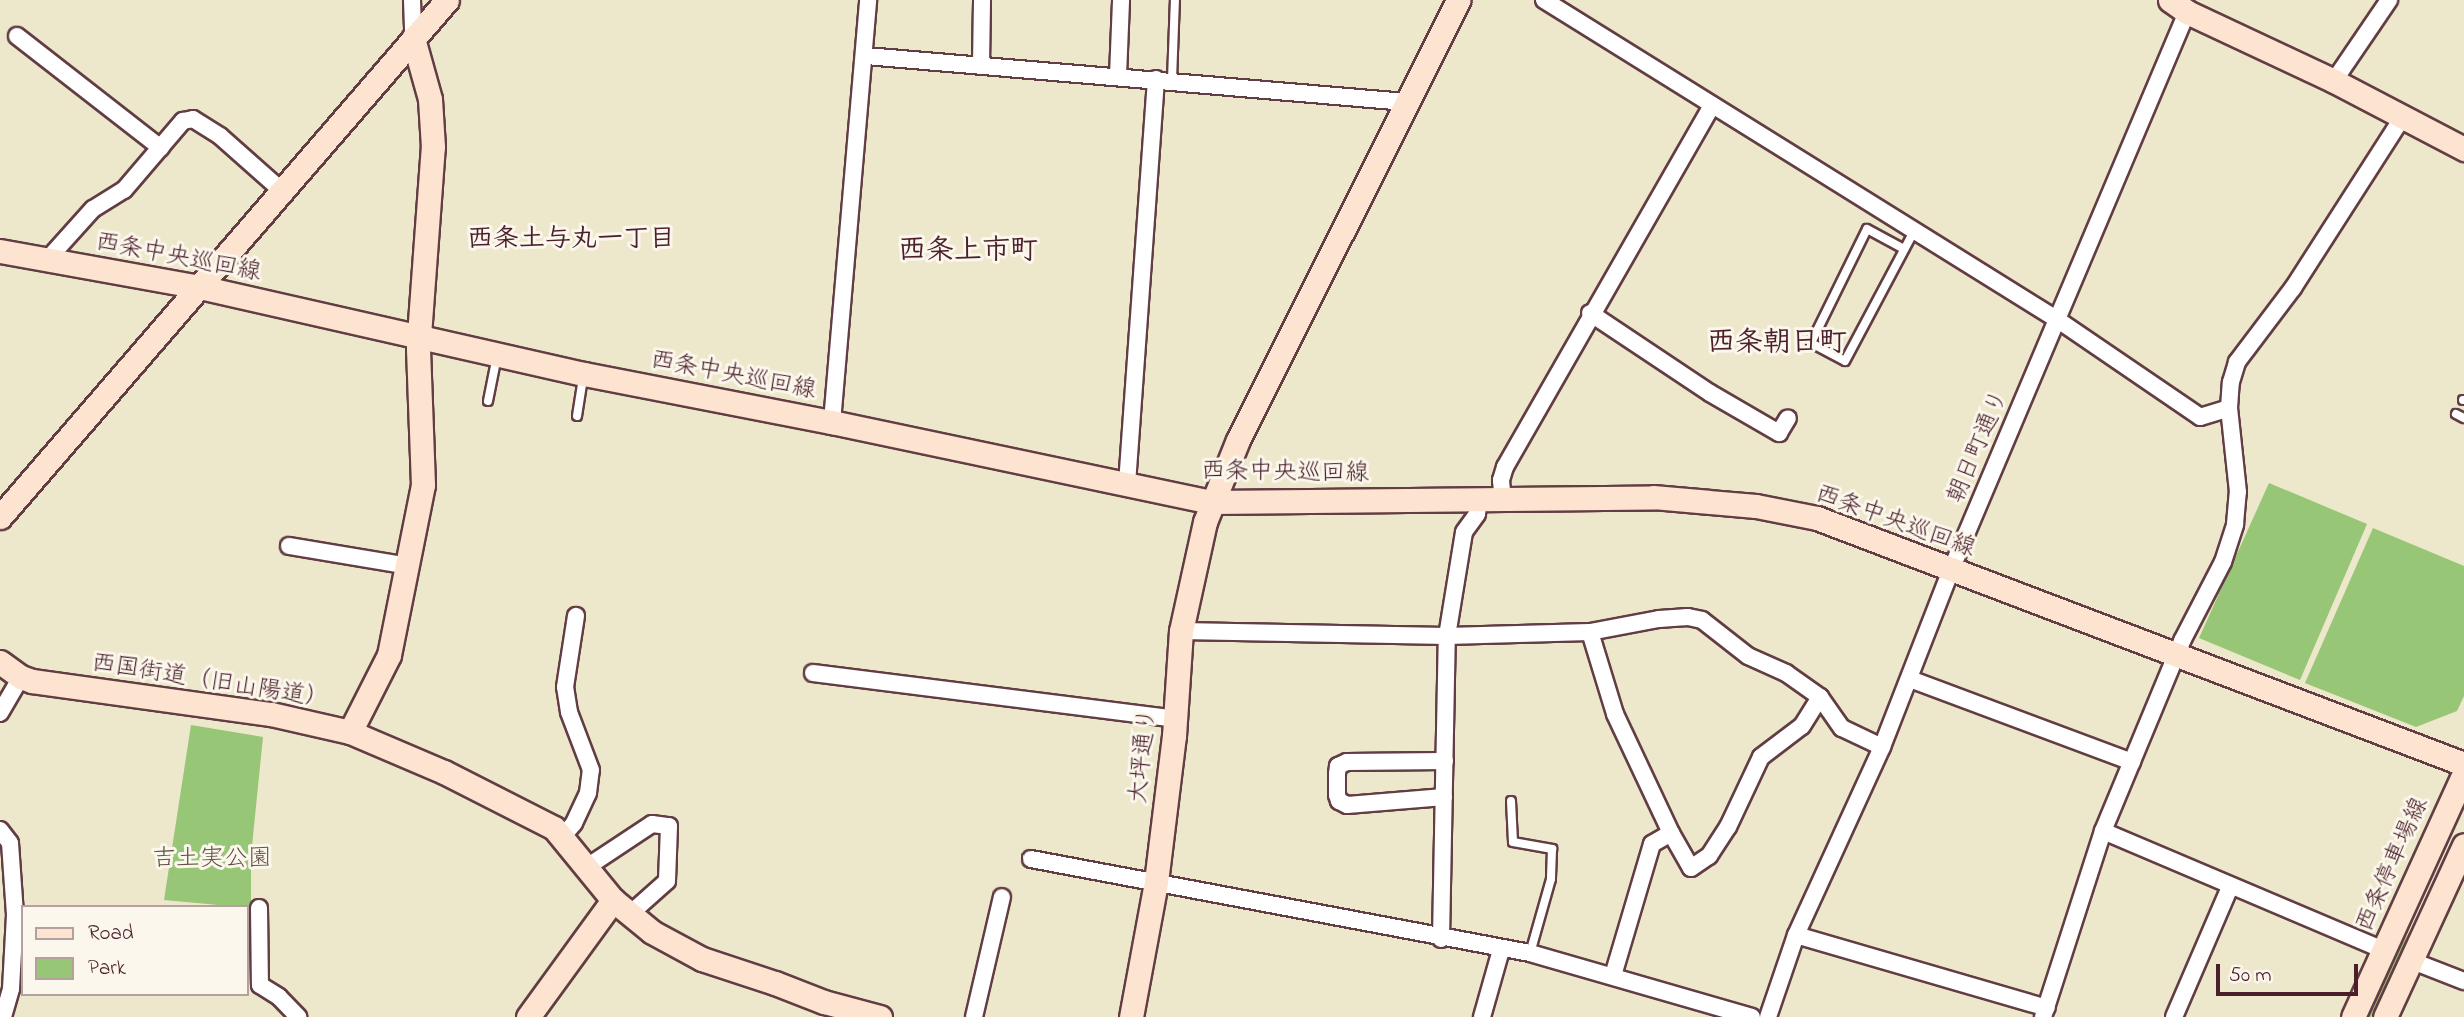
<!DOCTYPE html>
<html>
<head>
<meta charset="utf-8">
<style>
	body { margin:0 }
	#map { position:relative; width:2464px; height:1017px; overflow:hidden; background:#ede7cb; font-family:"Indie Flower","Klee One",sans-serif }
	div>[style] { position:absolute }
	.green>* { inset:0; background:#96c676 }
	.roads { filter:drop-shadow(2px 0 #623d43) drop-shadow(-2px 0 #623d43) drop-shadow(0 2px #623d43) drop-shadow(0 -2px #623d43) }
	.lane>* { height:8px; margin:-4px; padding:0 4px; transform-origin:4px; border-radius:4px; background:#fff }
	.street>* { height:16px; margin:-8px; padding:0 8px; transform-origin:8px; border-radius:8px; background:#fff }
	.secondary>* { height:23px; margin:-11.5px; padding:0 11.5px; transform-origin:11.5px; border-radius:11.5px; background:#fde4d0 }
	span { translate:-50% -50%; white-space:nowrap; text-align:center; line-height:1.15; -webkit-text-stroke:6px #fbf7ec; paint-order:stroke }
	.street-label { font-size:24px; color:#4a1f2b }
	.park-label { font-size:24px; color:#615142 }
	.neighbourhood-label { font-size:26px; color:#4a1f2b; font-weight:700 }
	.quarter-label { font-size:28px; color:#4a1f2b; font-weight:700 }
	.legend { position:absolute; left:21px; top:905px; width:228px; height:91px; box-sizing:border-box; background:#fbf7ec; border:2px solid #b4a19f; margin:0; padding:9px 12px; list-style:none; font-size:21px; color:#4a1f2b }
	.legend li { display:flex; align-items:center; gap:14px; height:35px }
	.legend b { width:35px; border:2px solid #b4a19f }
	.scale { position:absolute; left:2216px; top:964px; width:142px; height:32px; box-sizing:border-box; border:4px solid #4a1f2b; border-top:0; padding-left:9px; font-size:21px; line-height:24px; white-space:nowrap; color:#4a1f2b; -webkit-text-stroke:5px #fbf7ec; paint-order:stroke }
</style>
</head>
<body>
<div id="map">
	<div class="green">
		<i style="clip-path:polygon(2269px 483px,2367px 524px,2300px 680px,2199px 638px)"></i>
		<i style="clip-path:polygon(2373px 528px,2464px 566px,2464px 696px,2457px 711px,2416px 727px,2305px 683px)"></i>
		<i style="clip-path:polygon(191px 725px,263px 737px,251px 856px,251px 908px,164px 900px)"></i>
		<i style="clip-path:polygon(2419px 916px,2371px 1017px,2363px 1017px,2382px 977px)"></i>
	</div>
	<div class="roads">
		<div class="lane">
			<i style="left:1172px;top:80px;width:80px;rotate:-87.9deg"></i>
			<i style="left:1904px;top:249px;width:42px;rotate:-151.6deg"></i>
			<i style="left:1867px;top:229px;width:127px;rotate:116.2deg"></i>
			<i style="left:1811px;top:343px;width:38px;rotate:28deg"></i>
			<i style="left:1845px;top:361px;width:147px;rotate:-62deg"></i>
			<i style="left:2463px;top:400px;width:1px"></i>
			<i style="left:488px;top:401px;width:46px;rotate:-78.7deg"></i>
			<i style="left:2456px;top:414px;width:9px;rotate:27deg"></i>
			<i style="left:577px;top:416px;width:39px;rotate:-81deg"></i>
			<i style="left:1511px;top:801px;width:41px;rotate:87.2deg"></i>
			<i style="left:1513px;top:842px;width:40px;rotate:10deg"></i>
			<i style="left:1552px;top:849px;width:30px;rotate:92deg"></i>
			<i style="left:1551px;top:879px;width:77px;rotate:105.8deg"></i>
		</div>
		<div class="street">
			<i style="left:412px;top:0;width:38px;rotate:88deg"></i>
			<i style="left:1544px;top:0;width:605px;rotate:31.91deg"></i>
			<i style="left:2058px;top:320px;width:172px;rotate:34.3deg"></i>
			<i style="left:2200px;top:417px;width:30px;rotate:-17deg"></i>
			<i style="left:17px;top:36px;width:182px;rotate:37.9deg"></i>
			<i style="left:866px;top:56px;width:542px;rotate:4.87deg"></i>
			<i style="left:981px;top:65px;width:65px;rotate:-89.1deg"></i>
			<i style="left:1118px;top:76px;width:76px;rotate:-87.7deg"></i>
			<i style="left:2334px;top:81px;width:98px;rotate:-55.8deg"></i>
			<i style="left:47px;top:260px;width:69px;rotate:-48deg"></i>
			<i style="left:93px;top:209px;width:36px;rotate:-32deg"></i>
			<i style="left:124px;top:190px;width:91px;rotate:-49.5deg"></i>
			<i style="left:183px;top:121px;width:10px;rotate:-11deg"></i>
			<i style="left:193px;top:119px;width:32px;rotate:32deg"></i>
			<i style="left:220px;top:136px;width:83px;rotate:41.6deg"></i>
			<i style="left:1590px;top:313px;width:144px;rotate:33.7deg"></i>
			<i style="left:1710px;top:393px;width:80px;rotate:30.1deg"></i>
			<i style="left:1779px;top:433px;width:17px;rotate:-59deg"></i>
			<i style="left:832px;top:422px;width:424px;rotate:-85.1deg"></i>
			<i style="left:1127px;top:484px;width:406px;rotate:-85.9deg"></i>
			<i style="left:1503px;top:500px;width:20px;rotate:-96deg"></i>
			<i style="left:1501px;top:480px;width:14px;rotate:-73deg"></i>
			<i style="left:1505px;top:467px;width:416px;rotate:-60.2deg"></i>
			<i style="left:289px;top:546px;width:122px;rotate:9.5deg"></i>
			<i style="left:1181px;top:631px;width:266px;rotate:1.1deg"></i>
			<i style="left:1447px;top:636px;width:143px;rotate:-1.6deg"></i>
			<i style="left:1590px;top:632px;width:70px;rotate:-10.7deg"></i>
			<i style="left:1659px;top:619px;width:29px;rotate:-4deg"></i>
			<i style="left:1688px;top:617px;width:14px;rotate:12deg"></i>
			<i style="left:1702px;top:620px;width:58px;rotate:38deg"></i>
			<i style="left:1748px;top:656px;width:42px;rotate:24.1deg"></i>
			<i style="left:1786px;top:673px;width:42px;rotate:35.2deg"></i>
			<i style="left:1820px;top:697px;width:38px;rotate:55deg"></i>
			<i style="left:1842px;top:728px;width:44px;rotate:25.4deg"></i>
			<i style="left:1590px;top:632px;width:86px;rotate:73deg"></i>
			<i style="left:1615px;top:714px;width:132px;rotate:64.8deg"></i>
			<i style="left:1671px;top:833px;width:22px;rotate:150deg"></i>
			<i style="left:1652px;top:844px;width:138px;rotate:106.5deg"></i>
			<i style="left:813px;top:673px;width:365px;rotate:7.2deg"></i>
			<i style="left:1910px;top:679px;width:237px;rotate:20.5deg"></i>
			<i style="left:0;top:713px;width:42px;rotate:-59.7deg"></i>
			<i style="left:1444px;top:797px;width:97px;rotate:175.3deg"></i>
			<i style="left:1347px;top:805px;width:9px;rotate:-153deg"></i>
			<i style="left:1339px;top:801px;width:6px;rotate:-108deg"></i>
			<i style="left:1337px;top:795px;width:21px;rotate:-90deg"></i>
			<i style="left:1337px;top:774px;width:8px;rotate:-83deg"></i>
			<i style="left:1338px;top:766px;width:10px;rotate:-24deg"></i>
			<i style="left:1347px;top:762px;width:98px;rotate:-0.6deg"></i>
			<i style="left:0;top:830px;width:16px;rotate:52deg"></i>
			<i style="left:10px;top:843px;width:72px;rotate:86deg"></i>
			<i style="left:15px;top:915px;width:74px;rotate:93.1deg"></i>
			<i style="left:11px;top:989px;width:29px;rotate:106deg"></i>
			<i style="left:2103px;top:831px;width:305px;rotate:23deg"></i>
			<i style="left:1671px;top:833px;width:40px;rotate:60.3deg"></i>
			<i style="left:1691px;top:868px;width:22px;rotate:-34deg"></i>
			<i style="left:1709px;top:856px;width:35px;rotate:-57deg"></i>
			<i style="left:1728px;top:827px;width:77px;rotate:-64.8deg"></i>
			<i style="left:1761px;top:757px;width:51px;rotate:-37.1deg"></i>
			<i style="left:1802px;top:726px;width:34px;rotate:-58deg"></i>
			<i style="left:562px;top:837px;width:18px;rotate:-49deg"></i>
			<i style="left:574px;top:823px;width:33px;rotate:-65deg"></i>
			<i style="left:588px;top:793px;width:23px;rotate:-83deg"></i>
			<i style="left:591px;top:770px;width:62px;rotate:-110.8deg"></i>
			<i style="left:569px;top:712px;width:25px;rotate:-99deg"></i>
			<i style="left:565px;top:687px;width:72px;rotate:-81.2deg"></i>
			<i style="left:1031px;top:859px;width:508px;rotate:10.67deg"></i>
			<i style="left:1530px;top:953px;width:231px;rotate:16.1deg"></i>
			<i style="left:587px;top:867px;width:78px;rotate:-33.5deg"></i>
			<i style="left:652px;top:824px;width:17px;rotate:7deg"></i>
			<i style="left:669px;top:826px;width:55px;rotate:92.1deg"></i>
			<i style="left:667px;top:881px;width:50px;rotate:138.3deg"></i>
			<i style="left:259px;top:908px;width:77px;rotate:89.3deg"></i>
			<i style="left:260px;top:985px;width:22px;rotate:32deg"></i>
			<i style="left:279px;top:997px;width:28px;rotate:46deg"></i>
			<i style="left:1796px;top:935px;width:261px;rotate:16.2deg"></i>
			<i style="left:1441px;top:939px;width:303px;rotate:-88.9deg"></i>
			<i style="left:1447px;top:636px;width:105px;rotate:-80.7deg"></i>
			<i style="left:1464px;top:532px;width:22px;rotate:-54deg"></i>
			<i style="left:1477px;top:514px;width:14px;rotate:-82deg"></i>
			<i style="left:2410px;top:960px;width:58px;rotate:21.3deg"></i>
			<i style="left:974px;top:1017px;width:123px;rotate:-76.9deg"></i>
			<i style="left:1482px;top:1017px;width:70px;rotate:-74.2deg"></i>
			<i style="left:1768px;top:1017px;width:87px;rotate:-71.1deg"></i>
			<i style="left:1796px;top:935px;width:207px;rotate:-65.4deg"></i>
			<i style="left:1882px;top:747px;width:190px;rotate:-68.7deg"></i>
			<i style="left:1951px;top:570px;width:606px;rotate:-67.07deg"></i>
			<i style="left:2043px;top:1017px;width:195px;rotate:-72.1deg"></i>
			<i style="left:2103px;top:831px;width:206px;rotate:-67.4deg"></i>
			<i style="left:2182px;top:641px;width:89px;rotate:-62.6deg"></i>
			<i style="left:2223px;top:562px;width:40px;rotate:-72deg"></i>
			<i style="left:2235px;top:524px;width:32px;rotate:-85deg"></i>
			<i style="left:2238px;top:492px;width:84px;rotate:-96.1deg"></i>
			<i style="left:2229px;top:408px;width:26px;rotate:-86deg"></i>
			<i style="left:2231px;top:382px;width:21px;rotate:-73deg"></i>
			<i style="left:2237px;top:362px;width:93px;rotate:-52.9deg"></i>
			<i style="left:2293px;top:288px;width:202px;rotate:-57.3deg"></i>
			<i style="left:2174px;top:1017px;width:142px;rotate:-66.7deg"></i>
		</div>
		<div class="secondary">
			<i style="left:2170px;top:0;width:21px;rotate:35deg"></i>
			<i style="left:2187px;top:12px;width:162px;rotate:25.1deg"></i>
			<i style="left:2334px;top:81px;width:147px;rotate:27.6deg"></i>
			<i style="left:0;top:251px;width:203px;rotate:10.2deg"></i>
			<i style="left:200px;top:287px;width:394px;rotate:12.8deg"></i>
			<i style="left:584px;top:374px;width:253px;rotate:11deg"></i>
			<i style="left:832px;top:422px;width:388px;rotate:11.9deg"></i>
			<i style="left:1212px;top:502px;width:441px;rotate:-0.6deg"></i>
			<i style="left:1653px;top:497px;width:103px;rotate:5deg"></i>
			<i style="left:1756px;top:506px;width:62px;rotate:11.1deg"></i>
			<i style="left:1817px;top:518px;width:692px;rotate:20.82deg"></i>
			<i style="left:0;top:517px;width:683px;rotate:-49.15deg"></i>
			<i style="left:0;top:662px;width:26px;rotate:36deg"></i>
			<i style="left:21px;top:677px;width:12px;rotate:20deg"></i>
			<i style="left:32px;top:681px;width:241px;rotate:7.9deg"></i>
			<i style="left:271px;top:714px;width:81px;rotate:12.8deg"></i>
			<i style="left:350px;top:732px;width:102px;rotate:23.1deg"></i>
			<i style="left:444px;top:772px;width:123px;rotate:27deg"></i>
			<i style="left:554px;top:828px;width:93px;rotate:50.7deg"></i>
			<i style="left:613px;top:900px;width:50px;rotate:39.4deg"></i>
			<i style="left:652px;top:932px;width:57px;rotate:28.4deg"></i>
			<i style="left:702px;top:959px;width:77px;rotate:18.2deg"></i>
			<i style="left:775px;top:983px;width:53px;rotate:21.2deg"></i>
			<i style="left:824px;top:1002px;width:58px;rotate:15deg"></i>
			<i style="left:350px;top:732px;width:86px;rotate:-63.1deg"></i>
			<i style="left:389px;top:655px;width:173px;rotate:-78.7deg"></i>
			<i style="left:423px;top:485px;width:136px;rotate:-92.1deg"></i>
			<i style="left:418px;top:349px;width:203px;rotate:-85.8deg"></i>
			<i style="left:433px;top:147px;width:48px;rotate:-93.6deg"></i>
			<i style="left:430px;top:99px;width:63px;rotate:-105.6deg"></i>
			<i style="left:528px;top:1017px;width:145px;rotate:-54deg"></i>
			<i style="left:1131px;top:1017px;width:137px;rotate:-79.5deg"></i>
			<i style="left:1156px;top:882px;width:147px;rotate:-83deg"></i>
			<i style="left:1174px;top:736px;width:105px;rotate:-86.2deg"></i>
			<i style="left:1181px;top:631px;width:112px;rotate:-77.6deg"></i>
			<i style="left:1205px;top:522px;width:88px;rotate:-68.1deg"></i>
			<i style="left:1238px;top:440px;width:492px;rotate:-63.4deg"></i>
			<i style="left:2353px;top:1017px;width:268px;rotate:-65.5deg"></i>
			<i style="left:2385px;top:1017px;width:189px;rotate:-65.3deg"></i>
		</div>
	</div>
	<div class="street-label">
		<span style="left:178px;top:258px;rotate:11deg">西条中央巡回線</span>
		<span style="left:733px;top:376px;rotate:11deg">西条中央巡回線</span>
		<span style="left:1979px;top:447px;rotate:-67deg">朝日町通り</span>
		<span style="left:1285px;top:473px;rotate:1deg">西条中央巡回線</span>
		<span style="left:1895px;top:522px;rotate:20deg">西条中央巡回線</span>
		<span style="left:210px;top:682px;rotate:9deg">西国街道（旧山陽道）</span>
		<span style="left:1144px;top:756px;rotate:-84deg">大坪通り</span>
		<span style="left:2393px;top:865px;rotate:-66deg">西条停車場線</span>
	</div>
	<div class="park-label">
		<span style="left:212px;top:860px">吉土実公園</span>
	</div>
	<div class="neighbourhood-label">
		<span style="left:571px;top:241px">西条土与丸一丁目</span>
	</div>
	<div class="quarter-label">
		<span style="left:968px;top:252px">西条上市町</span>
		<span style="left:1777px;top:344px">西条朝日町</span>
	</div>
	<ul class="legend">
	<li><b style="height:9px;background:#fde4d0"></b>Road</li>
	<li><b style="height:19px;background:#96c676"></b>Park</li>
	</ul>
	<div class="scale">50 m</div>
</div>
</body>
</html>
